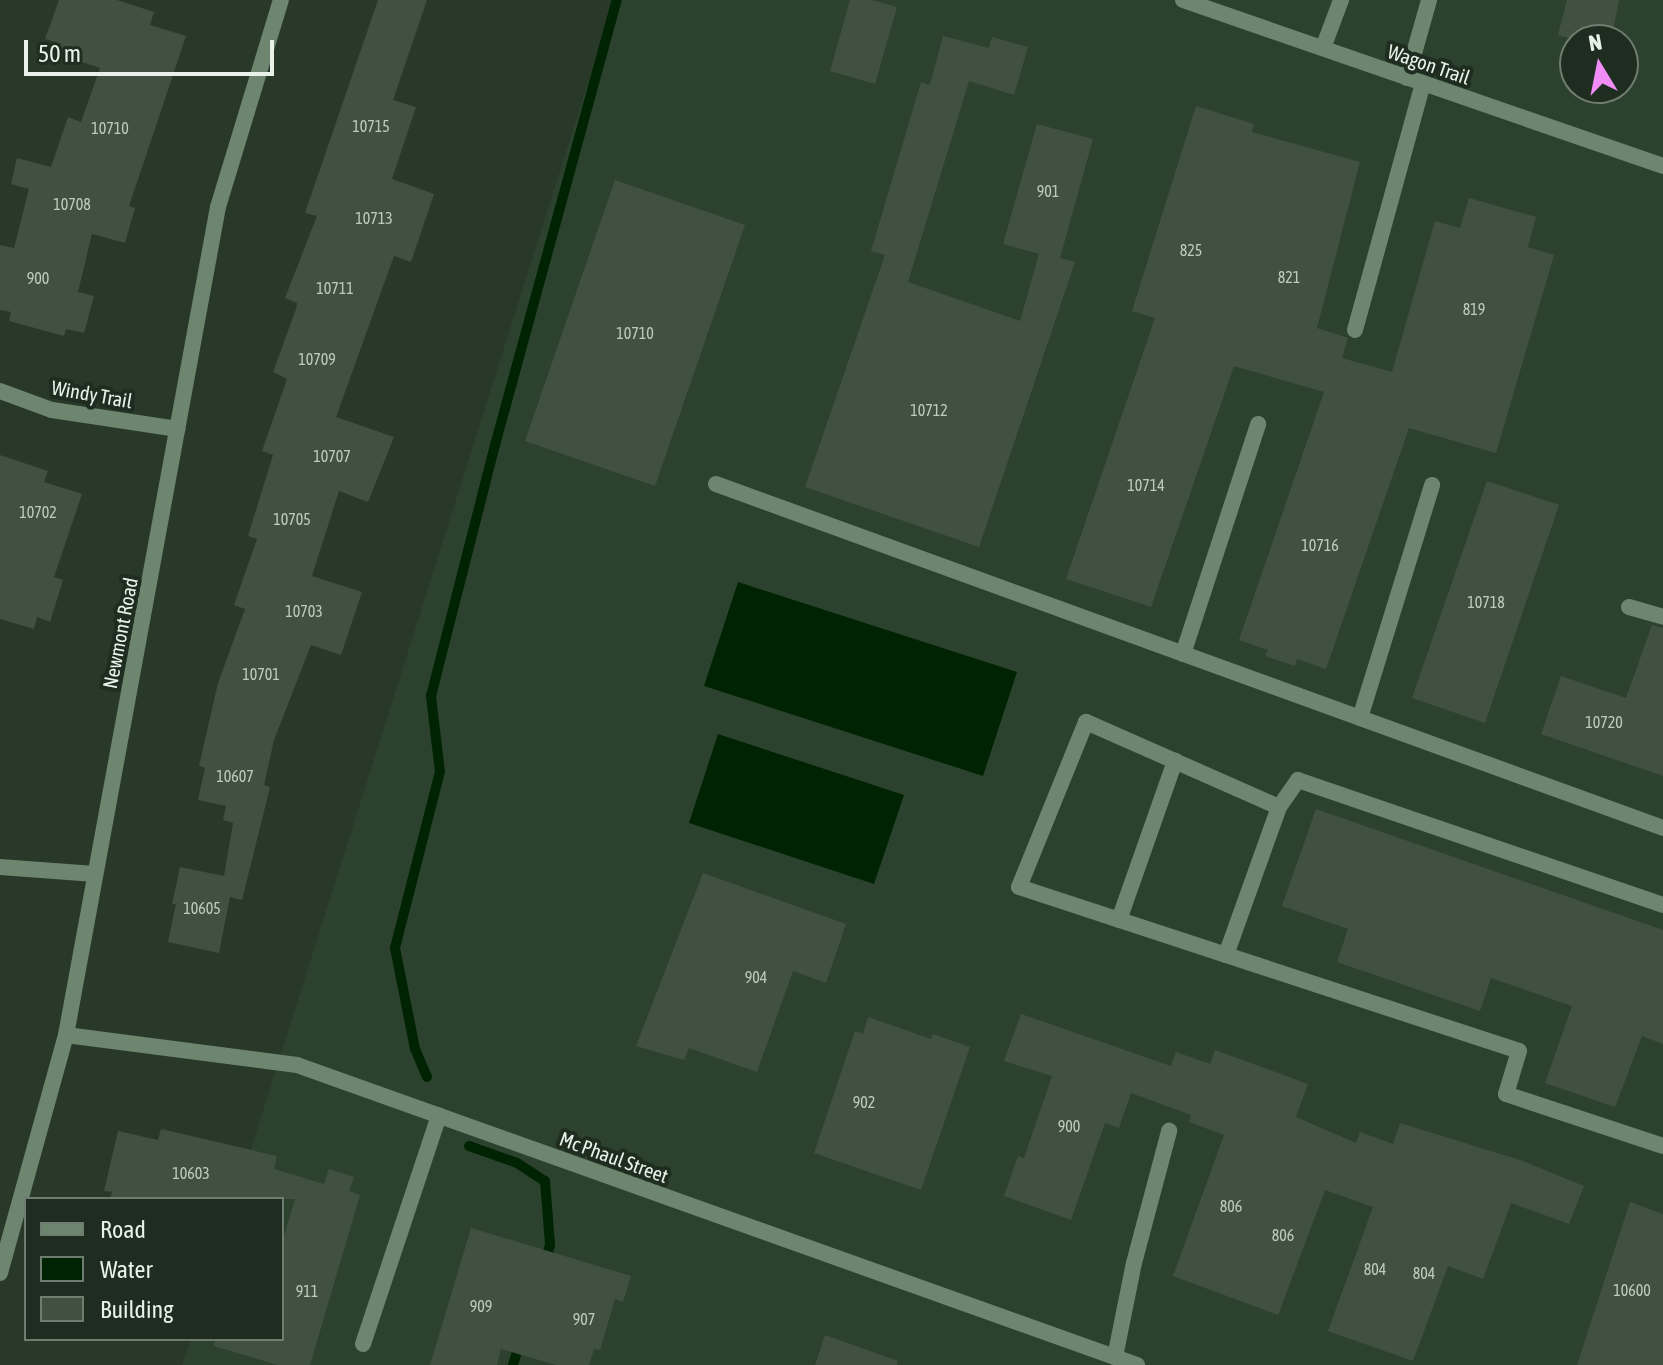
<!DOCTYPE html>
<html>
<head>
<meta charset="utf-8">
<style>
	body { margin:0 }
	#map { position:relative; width:1663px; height:1365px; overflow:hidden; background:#283829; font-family:"Asap Condensed",sans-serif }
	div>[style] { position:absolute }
	.built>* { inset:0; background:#2d422e }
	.water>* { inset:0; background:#002403 }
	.stream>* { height:10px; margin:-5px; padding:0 5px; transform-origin:5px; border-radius:5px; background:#002403 }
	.building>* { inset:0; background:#405141 }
	.lane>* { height:16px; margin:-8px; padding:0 8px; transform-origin:8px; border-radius:8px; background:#6e856f }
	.street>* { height:16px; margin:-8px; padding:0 8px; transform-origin:8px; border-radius:8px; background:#6e856f }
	span { translate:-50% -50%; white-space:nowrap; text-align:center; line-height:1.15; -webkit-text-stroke:8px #1e2d1f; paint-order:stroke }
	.number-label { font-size:16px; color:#bfcabf }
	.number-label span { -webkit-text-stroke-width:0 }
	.street-label { font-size:20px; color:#e9f2e9 }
	.legend { position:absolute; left:24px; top:1197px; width:260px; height:144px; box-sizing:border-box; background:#1e2d1f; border:2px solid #6f7c70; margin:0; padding:10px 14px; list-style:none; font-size:24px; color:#e9f2e9 }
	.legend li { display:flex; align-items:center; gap:16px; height:40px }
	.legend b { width:40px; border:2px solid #6f7c70 }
	.north { position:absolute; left:1559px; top:24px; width:80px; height:80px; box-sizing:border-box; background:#1e2d1f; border:2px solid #6f7c70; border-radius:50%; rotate:350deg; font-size:22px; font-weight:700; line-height:32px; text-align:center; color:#e9f2e9 }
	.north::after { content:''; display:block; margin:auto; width:28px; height:36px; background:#f18bf5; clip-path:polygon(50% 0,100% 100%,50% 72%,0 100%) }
	.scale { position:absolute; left:24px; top:40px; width:250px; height:36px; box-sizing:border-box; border:4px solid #e9f2e9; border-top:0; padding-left:10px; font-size:24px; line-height:28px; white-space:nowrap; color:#e9f2e9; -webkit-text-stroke:6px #1e2d1f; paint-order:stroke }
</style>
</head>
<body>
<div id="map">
	<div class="built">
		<i style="clip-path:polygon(evenodd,614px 0,1663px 0,1663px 1365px,182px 1365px,191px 1339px,282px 1339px,282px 1199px,235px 1199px,614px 0,1575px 40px,1623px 40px,1623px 88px,1575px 88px,1575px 40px)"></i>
	</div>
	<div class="water">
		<i style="clip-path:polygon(738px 582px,1017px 672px,983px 776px,704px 686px)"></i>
		<i style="clip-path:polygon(718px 734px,904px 795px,874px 884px,689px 823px)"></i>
	</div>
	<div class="stream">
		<i style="left:427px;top:1077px;width:30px;rotate:-113deg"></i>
		<i style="left:415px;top:1049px;width:103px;rotate:-101.2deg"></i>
		<i style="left:395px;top:948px;width:182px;rotate:-75.7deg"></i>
		<i style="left:440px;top:772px;width:77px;rotate:-96.8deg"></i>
		<i style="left:431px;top:696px;width:259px;rotate:-75.7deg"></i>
		<i style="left:495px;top:445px;width:461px;rotate:-74.7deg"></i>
		<i style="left:469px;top:1146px;width:51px;rotate:19.5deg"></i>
		<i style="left:517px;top:1163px;width:33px;rotate:33deg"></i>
		<i style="left:545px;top:1181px;width:64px;rotate:85.5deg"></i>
		<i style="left:550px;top:1245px;width:18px;rotate:106deg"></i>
		<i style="left:513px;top:1365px;width:24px;rotate:-73deg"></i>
	</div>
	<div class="building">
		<i style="clip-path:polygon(59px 0,117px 0,154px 12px,150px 25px,186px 36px,129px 206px,135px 208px,125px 243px,92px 234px,78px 292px,94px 296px,84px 333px,66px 329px,64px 336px,9px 321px,11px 312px,0 310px,0 245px,14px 248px,29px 189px,11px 184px,17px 158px,51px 167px,68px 117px,81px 122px,100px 68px,58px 54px,61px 44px,45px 39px)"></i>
		<i style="clip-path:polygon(378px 0,427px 0,393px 100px,416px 107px,392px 179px,434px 194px,411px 262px,394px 256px,336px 417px,394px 437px,368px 502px,339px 491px,312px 576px,362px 592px,341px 655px,311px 645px,274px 740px,264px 785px,270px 787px,242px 900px,230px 897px,219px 953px,168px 942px,176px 904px,172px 904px,180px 867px,224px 876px,233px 823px,223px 820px,226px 806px,198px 800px,205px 768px,199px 766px,218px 683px,245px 609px,234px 605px,257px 539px,248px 536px,273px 455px,262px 451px,287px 379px,273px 372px,296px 309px,297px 303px,285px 298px,317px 216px,305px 213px)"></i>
		<i style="clip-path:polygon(850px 0,872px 0,897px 7px,875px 84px,830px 71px)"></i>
		<i style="clip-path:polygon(1567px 0,1619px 0,1611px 40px,1575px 40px,1558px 35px)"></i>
		<i style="clip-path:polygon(943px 36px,989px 48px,992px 37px,1028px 47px,1014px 95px,969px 81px,908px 282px,1020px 321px,1039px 254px,1003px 244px,1037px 124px,1093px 139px,1060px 258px,1075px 262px,979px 547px,805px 487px,885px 255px,871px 251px,921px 82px,930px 85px)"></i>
		<i style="clip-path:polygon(1196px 106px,1254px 124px,1252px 132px,1360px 162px,1317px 328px,1348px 338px,1342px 358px,1392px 372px,1435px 221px,1460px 228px,1469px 198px,1536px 217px,1528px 247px,1554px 255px,1496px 453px,1409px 428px,1326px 669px,1297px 659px,1295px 666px,1265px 656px,1268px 650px,1239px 640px,1324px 392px,1234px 366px,1151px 607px,1066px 579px,1155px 318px,1132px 311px)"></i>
		<i style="clip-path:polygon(615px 180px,745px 225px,655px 486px,525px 441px)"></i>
		<i style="clip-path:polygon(0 455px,48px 471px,44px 482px,82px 494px,54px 577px,63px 580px,50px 622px,37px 617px,34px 629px,0 619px)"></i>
		<i style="clip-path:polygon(1487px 481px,1559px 505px,1485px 723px,1412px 698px)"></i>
		<i style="clip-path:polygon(1652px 625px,1663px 628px,1663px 776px,1541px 734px,1561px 676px,1626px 698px)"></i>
		<i style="clip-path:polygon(1316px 809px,1663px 930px,1663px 1044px,1642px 1036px,1615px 1107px,1545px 1083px,1572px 1006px,1491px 978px,1480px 1011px,1337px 962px,1348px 929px,1282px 906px)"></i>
		<i style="clip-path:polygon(703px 873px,846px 924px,826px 983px,793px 971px,757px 1072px,689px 1048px,684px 1060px,636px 1046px)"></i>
		<i style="clip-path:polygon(1021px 1014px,1171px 1066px,1176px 1052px,1210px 1064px,1215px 1050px,1308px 1084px,1296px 1117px,1356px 1143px,1360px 1132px,1393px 1144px,1400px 1123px,1523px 1161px,1584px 1186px,1569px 1224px,1511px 1203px,1483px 1279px,1448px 1266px,1413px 1361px,1328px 1331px,1373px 1207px,1325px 1190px,1278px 1315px,1173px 1276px,1224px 1135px,1189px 1122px,1191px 1115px,1131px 1093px,1119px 1128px,1105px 1123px,1071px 1220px,1004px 1196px,1018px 1156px,1024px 1158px,1052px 1076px,1004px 1061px)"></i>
		<i style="clip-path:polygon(868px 1017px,931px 1039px,933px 1034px,970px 1047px,921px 1190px,814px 1153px,855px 1031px,863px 1034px)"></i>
		<i style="clip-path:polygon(161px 1129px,277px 1156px,274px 1169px,324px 1184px,329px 1169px,354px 1177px,349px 1191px,360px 1195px,310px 1365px,278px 1365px,214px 1346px,215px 1339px,282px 1339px,282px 1243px,295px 1199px,110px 1199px,112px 1192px,104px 1191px,118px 1131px,158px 1140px)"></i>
		<i style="clip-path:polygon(1630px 1202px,1663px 1214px,1663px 1365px,1577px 1365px)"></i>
		<i style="clip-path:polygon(471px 1228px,631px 1276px,623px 1302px,615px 1299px,600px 1350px,594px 1349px,589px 1365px,556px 1365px,501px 1349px,497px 1365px,430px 1365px)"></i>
		<i style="clip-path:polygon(825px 1335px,898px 1361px,897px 1365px,815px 1365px)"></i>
	</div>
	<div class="lane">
		<i style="left:1323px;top:48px;width:51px;rotate:-69.4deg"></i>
		<i style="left:1407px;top:78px;width:81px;rotate:-74.2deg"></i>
		<i style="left:1355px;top:330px;width:256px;rotate:-74.6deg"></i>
		<i style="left:716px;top:484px;width:1008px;rotate:19.96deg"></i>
		<i style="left:1629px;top:607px;width:35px;rotate:16deg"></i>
		<i style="left:1183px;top:654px;width:242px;rotate:-71.9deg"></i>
		<i style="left:1360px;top:718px;width:244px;rotate:-72.8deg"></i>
		<i style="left:1663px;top:905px;width:386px;rotate:-161.1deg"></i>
		<i style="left:1298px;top:780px;width:33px;rotate:125deg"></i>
		<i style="left:1279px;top:807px;width:211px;rotate:-156.2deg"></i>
		<i style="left:1086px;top:722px;width:178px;rotate:112.1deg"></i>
		<i style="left:1019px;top:887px;width:526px;rotate:18.16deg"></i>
		<i style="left:1519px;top:1051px;width:45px;rotate:106.8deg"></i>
		<i style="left:1506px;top:1094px;width:165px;rotate:18.3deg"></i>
		<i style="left:1119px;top:920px;width:169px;rotate:-70.6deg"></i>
		<i style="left:1226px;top:955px;width:157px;rotate:-70.3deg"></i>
		<i style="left:363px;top:1344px;width:241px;rotate:-71.6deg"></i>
		<i style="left:1115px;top:1357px;width:96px;rotate:-78.6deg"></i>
		<i style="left:1134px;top:1263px;width:137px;rotate:-75.1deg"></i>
	</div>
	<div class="street">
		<i style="left:1183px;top:0;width:508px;rotate:19.08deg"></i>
		<i style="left:0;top:391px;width:55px;rotate:20.1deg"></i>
		<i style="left:52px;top:410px;width:127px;rotate:8.6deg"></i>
		<i style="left:0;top:867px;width:95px;rotate:4.2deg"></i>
		<i style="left:66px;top:1035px;width:233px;rotate:7.4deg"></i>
		<i style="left:297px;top:1065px;width:892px;rotate:19.65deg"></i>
		<i style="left:0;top:1273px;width:247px;rotate:-74.5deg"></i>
		<i style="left:66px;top:1035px;width:842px;rotate:-79.6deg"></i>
		<i style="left:218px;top:207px;width:216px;rotate:-73.1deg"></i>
	</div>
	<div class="number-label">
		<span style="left:371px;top:126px">10715</span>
		<span style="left:110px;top:128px">10710</span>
		<span style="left:1048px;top:191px">901</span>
		<span style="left:72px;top:204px">10708</span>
		<span style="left:374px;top:218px">10713</span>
		<span style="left:1191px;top:250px">825</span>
		<span style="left:1289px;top:277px">821</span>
		<span style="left:38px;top:278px">900</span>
		<span style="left:335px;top:288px">10711</span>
		<span style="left:1474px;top:309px">819</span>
		<span style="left:635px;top:333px">10710</span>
		<span style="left:317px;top:359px">10709</span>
		<span style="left:929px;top:410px">10712</span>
		<span style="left:332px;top:456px">10707</span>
		<span style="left:1146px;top:485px">10714</span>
		<span style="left:38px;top:512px">10702</span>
		<span style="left:292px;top:519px">10705</span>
		<span style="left:1320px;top:545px">10716</span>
		<span style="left:1486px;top:602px">10718</span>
		<span style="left:304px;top:611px">10703</span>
		<span style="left:261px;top:674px">10701</span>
		<span style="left:1604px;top:722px">10720</span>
		<span style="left:235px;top:776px">10607</span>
		<span style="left:202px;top:908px">10605</span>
		<span style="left:756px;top:977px">904</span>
		<span style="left:864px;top:1102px">902</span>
		<span style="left:1069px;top:1126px">900</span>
		<span style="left:191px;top:1173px">10603</span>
		<span style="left:1231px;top:1206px">806</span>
		<span style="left:1283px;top:1235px">806</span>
		<span style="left:1375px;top:1269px">804</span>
		<span style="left:1424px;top:1273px">804</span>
		<span style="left:1632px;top:1290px">10600</span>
		<span style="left:307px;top:1291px">911</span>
		<span style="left:481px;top:1306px">909</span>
		<span style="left:584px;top:1319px">907</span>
	</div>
	<div class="street-label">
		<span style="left:1429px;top:64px;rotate:19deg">Wagon Trail</span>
		<span style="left:92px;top:394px;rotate:10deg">Windy Trail</span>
		<span style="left:120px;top:633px;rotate:-79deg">Newmont Road</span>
		<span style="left:614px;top:1157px;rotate:20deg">Mc Phaul Street</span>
	</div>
	<ul class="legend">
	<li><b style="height:10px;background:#6e856f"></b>Road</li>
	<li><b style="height:22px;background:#002403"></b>Water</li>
	<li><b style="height:22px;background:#405141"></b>Building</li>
	</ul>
	<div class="north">N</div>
	<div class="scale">50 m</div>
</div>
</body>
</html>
